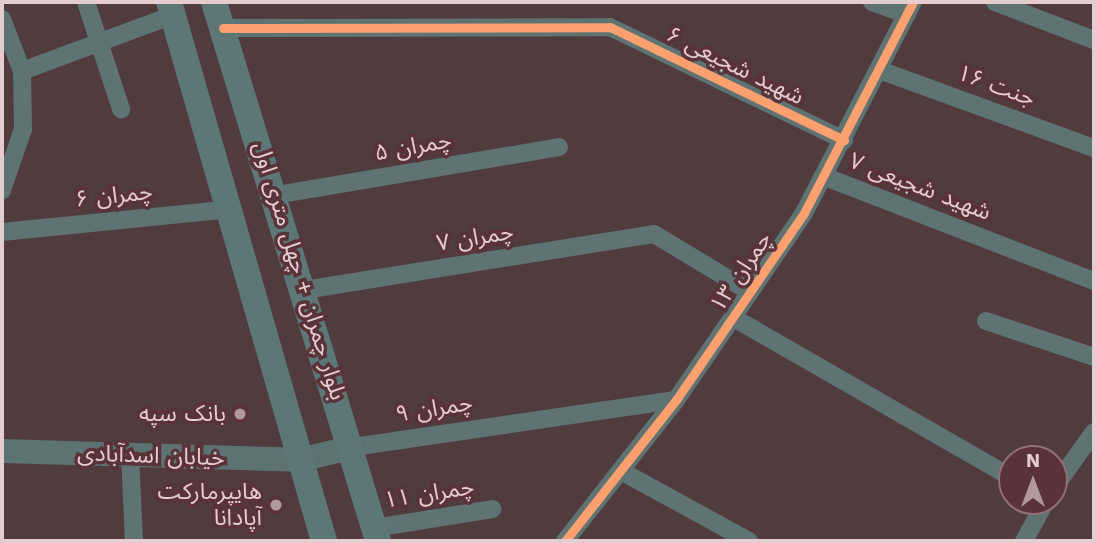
<!DOCTYPE html>
<html>
<head>
<meta charset="utf-8">
<style>
	body { margin:0 }
	#map { position:relative; width:1096px; height:543px; overflow:hidden; background:#503b3f; font-family:"Work Sans","Noto Sans Arabic",sans-serif }
	div>[style] { position:absolute }
	.street>* { height:18px; margin:-9px; padding:0 9px; transform-origin:9px; border-radius:9px; background:#5e7372 }
	.secondary>* { height:24px; margin:-12px; padding:0 12px; transform-origin:12px; border-radius:12px; background:#5c7372 }
	.primary>* { height:26px; margin:-13px; padding:0 13px; transform-origin:13px; border-radius:13px; background:#5d7676 }
	.cycleway>* { height:9px; margin:-4.5px; padding:0 4.5px; transform-origin:4.5px; border-radius:4.5px; background:#fca06f }
	.dots>* { width:19px; height:19px; translate:-50% -50%; box-sizing:border-box; border:4px solid #59323a; border-radius:50% }
	span { translate:-50% -50%; white-space:nowrap; text-align:center; line-height:1.15; -webkit-text-stroke:7px #59323a; paint-order:stroke }
	.street-label { font-size:23px; color:#e5ccd0 }
	.poi-label { font-size:23px; color:#e5ccd0 }
	.right { translate:-100% -50%; text-align:right }
	.frame { position:absolute; inset:0; border:4px solid #e5ccd0; pointer-events:none }
	.north { position:absolute; left:998px; top:445px; width:70px; height:70px; box-sizing:border-box; background:#59323a; border:2px solid #917076; border-radius:50%; rotate:0deg; font-size:19px; font-weight:700; line-height:28px; text-align:center; color:#e5ccd0 }
	.north::after { content:''; display:block; margin:auto; width:24px; height:32px; background:#b1999d; clip-path:polygon(50% 0,100% 100%,50% 72%,0 100%) }
</style>
</head>
<body>
<div id="map">
	<div class="street">
		<i style="left:86px;top:2px;width:113px;rotate:71.9deg"></i>
		<i style="left:872px;top:2px;width:37px;rotate:20deg"></i>
		<i style="left:995px;top:2px;width:106px;rotate:21deg"></i>
		<i style="left:2px;top:19px;width:56px;rotate:69deg"></i>
		<i style="left:22px;top:71px;width:58px;rotate:89deg"></i>
		<i style="left:23px;top:129px;width:65px;rotate:109deg"></i>
		<i style="left:223px;top:28px;width:387px;rotate:-0.1deg"></i>
		<i style="left:610px;top:27px;width:260px;rotate:25.8deg"></i>
		<i style="left:22px;top:71px;width:161px;rotate:-20.3deg"></i>
		<i style="left:882px;top:71px;width:226px;rotate:20deg"></i>
		<i style="left:823px;top:176px;width:291px;rotate:21.2deg"></i>
		<i style="left:276px;top:195px;width:287px;rotate:-9.6deg"></i>
		<i style="left:2px;top:232px;width:230px;rotate:-5.7deg"></i>
		<i style="left:304px;top:290px;width:354px;rotate:-9.1deg"></i>
		<i style="left:654px;top:234px;width:112px;rotate:31.1deg"></i>
		<i style="left:734px;top:318px;width:321px;rotate:29.9deg"></i>
		<i style="left:986px;top:321px;width:114px;rotate:18.4deg"></i>
		<i style="left:353px;top:447px;width:326px;rotate:-8.3deg"></i>
		<i style="left:130px;top:456px;width:85px;rotate:87.3deg"></i>
		<i style="left:621px;top:471px;width:146px;rotate:28.7deg"></i>
		<i style="left:1054px;top:488px;width:69px;rotate:-54.5deg"></i>
		<i style="left:374px;top:528px;width:120px;rotate:-9.1deg"></i>
		<i style="left:565px;top:541px;width:179px;rotate:-51.8deg"></i>
		<i style="left:676px;top:400px;width:227px;rotate:-55.6deg"></i>
		<i style="left:804px;top:213px;width:237px;rotate:-62.7deg"></i>
		<i style="left:1024px;top:541px;width:46px;rotate:-61.2deg"></i>
	</div>
	<div class="secondary">
		<i style="left:2px;top:451px;width:298px;rotate:1.7deg"></i>
		<i style="left:300px;top:460px;width:55px;rotate:-13.8deg"></i>
	</div>
	<div class="primary">
		<i style="left:169px;top:2px;width:561px;rotate:73.96deg"></i>
		<i style="left:214px;top:2px;width:563px;rotate:73.08deg"></i>
	</div>
	<div class="cycleway">
		<i style="left:223px;top:28px;width:387px;rotate:-0.1deg"></i>
		<i style="left:610px;top:27px;width:260px;rotate:25.8deg"></i>
		<i style="left:565px;top:541px;width:179px;rotate:-51.8deg"></i>
		<i style="left:676px;top:400px;width:227px;rotate:-55.6deg"></i>
		<i style="left:804px;top:213px;width:237px;rotate:-62.7deg"></i>
	</div>
	<div class="dots">
		<i style="left:240px;top:414px;background:#b1999d"></i>
		<i style="left:276px;top:505px;background:#b1999d"></i>
	</div>
	<div class="street-label">
		<span style="left:735px;top:66px;rotate:26deg">شهید شجیعی ۶</span>
		<span style="left:996px;top:86px;rotate:20deg">جنت ۱۶</span>
		<span style="left:413px;top:147px;rotate:-10deg">چمران ۵</span>
		<span style="left:920px;top:187px;rotate:21deg">شهید شجیعی ۷</span>
		<span style="left:114px;top:196px;rotate:-6deg">چمران ۶</span>
		<span style="left:475px;top:238px;rotate:-9deg">چمران ۷</span>
		<span style="left:299px;top:271px;rotate:73deg">بلوار چمران + چهل متری اول</span>
		<span style="left:741px;top:272px;rotate:-56deg">چمران ۱۳</span>
		<span style="left:434px;top:409px;rotate:-9deg">چمران ۹</span>
		<span style="left:151px;top:456px;rotate:2deg">خیابان اسدآبادی</span>
		<span style="left:429px;top:494px;rotate:-9deg">چمران ۱۱</span>
	</div>
	<div class="poi-label">
		<span class="right" style="left:226px;top:414px">بانک سپه</span>
		<span class="right" style="left:262px;top:505px">هایپرمارکت<br>آپادانا</span>
	</div>
	<div class="frame"></div>
	<div class="north">N</div>
</div>
</body>
</html>
